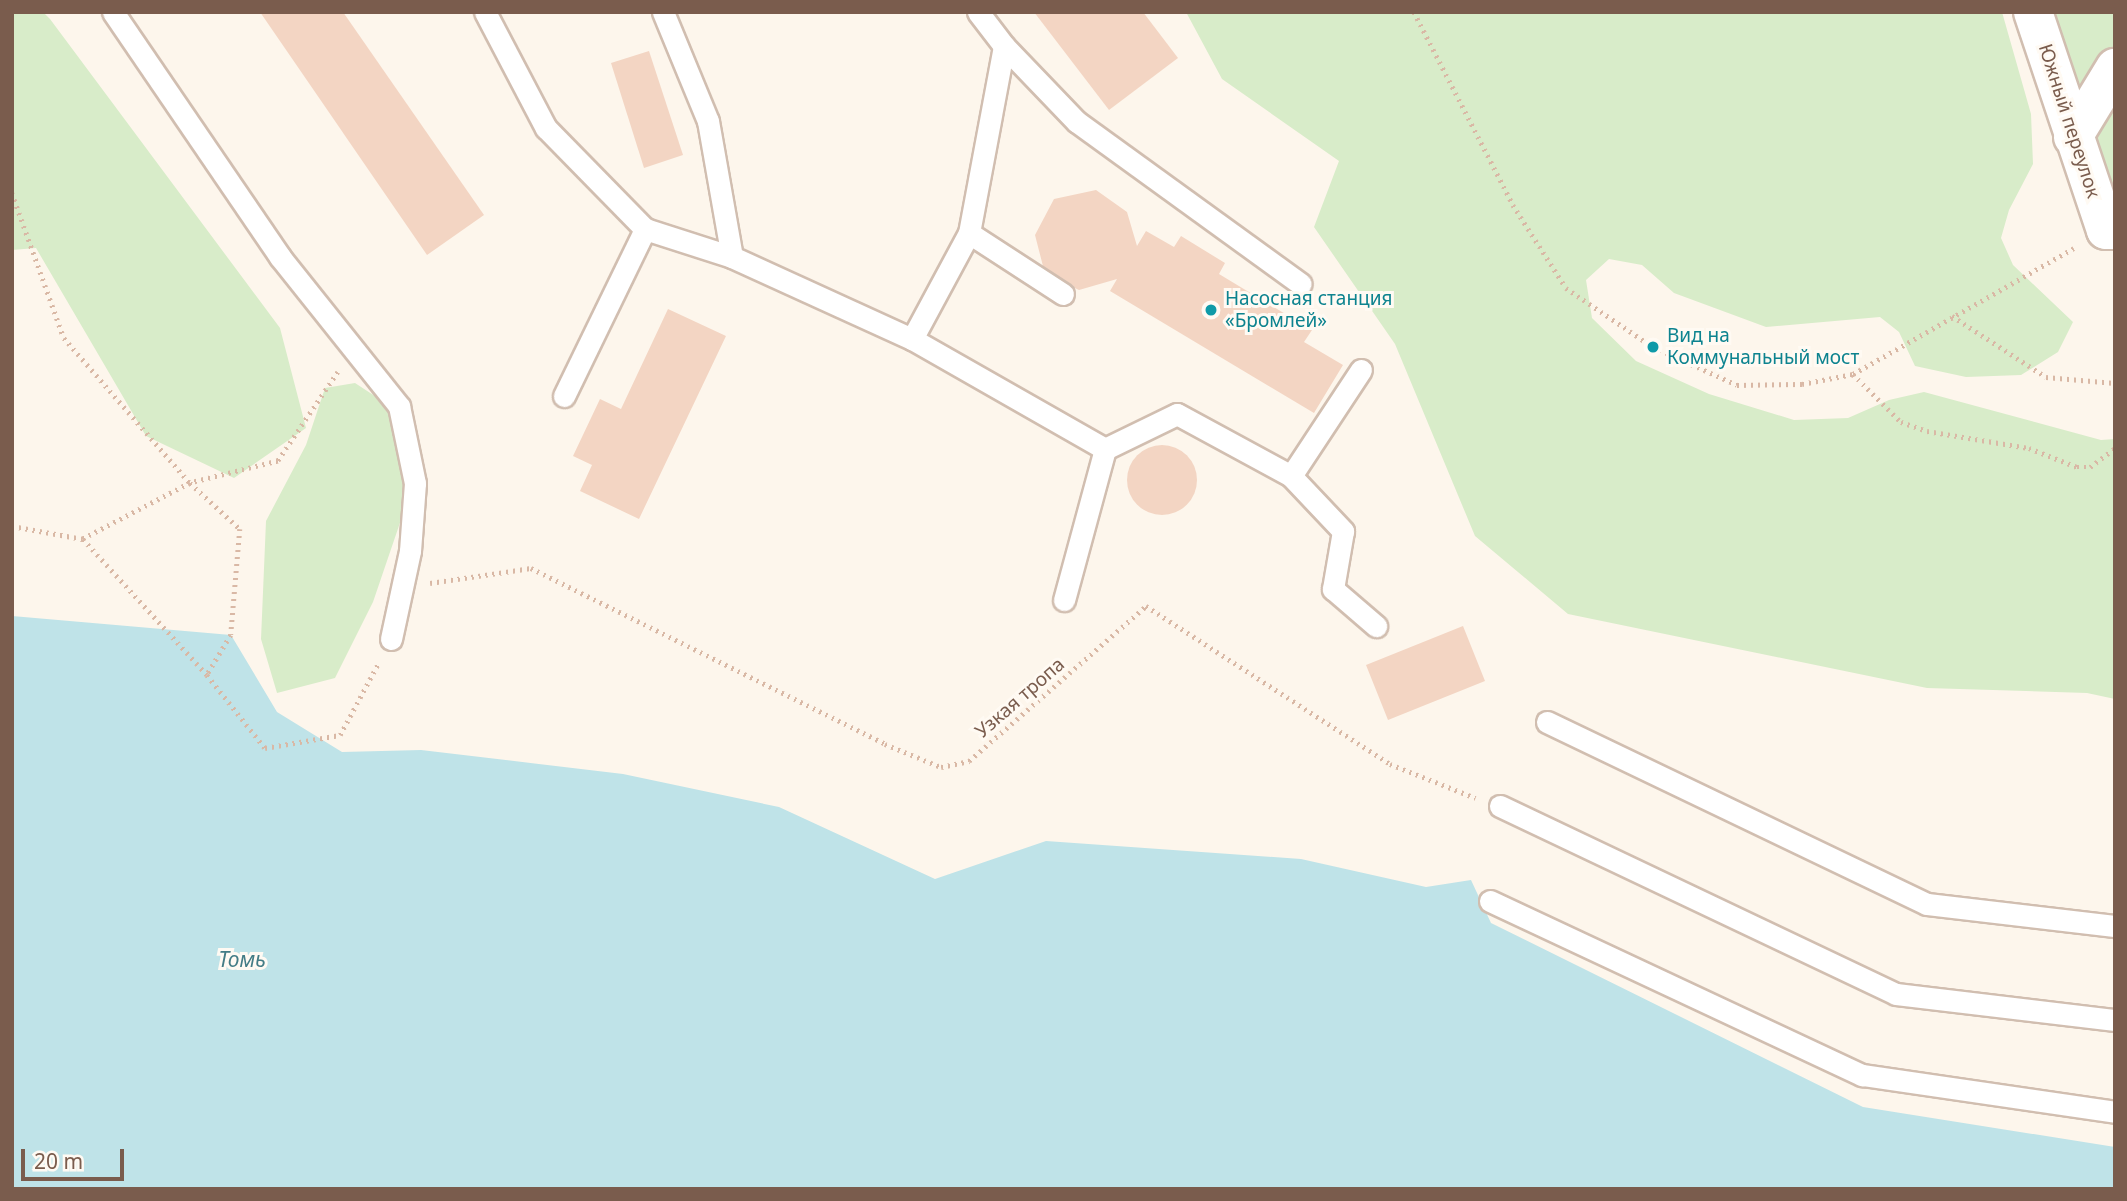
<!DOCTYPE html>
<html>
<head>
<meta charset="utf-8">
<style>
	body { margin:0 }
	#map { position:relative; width:2127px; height:1201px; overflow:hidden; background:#fdf6ec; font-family:"Noto Sans",sans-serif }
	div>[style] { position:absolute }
	.green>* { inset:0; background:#d8ecc9 }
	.water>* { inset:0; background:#bfe3e8 }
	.building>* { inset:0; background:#f3d5c3 }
	.round { border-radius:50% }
	.path>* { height:4.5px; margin-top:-2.25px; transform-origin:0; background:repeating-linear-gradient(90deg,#d9b8a5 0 2px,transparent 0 7px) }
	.roads { filter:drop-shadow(2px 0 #d1beb0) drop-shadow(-2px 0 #d1beb0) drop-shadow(0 2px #d1beb0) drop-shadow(0 -2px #d1beb0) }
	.lane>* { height:21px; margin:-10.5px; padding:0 10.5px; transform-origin:10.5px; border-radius:10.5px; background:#fff }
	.street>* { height:38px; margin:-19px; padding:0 19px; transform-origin:19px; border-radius:19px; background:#fff }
	.dots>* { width:19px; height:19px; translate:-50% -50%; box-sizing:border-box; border:4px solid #fffaf3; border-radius:50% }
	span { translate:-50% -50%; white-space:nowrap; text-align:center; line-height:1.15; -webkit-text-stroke:6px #fffaf3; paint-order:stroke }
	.street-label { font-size:19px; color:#7a5c4d }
	.culture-label { font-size:19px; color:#0d838f }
	.left { translate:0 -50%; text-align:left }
	.water-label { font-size:21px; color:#437c86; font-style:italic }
	.frame { position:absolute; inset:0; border:14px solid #7a5c4d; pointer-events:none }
	.scale { position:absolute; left:21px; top:1149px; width:103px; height:32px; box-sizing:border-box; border:4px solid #7a5c4d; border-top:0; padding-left:9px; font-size:21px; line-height:24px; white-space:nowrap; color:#7a5c4d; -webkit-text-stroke:5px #fffaf3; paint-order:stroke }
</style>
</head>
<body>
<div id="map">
	<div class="green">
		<i style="clip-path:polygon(12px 12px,43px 12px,50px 19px,280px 328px,306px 428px,234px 478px,146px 436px,36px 248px,12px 250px)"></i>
		<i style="clip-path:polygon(1186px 12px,2002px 12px,2031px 114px,2033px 164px,2009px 210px,2001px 238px,2013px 265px,2073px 322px,2058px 352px,2021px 375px,1966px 377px,1915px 366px,1899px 332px,1880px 317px,1766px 327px,1674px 293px,1642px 265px,1609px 259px,1586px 280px,1592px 318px,1636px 361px,1709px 394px,1794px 420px,1848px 418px,1889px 400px,1924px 392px,2101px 440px,2115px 439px,2115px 699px,2087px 693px,1927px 688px,1568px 614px,1475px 536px,1395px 344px,1314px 227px,1339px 161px,1222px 79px)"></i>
		<i style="clip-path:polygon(2045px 12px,2115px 12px,2115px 201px)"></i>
		<i style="clip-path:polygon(355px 383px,384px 402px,403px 454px,404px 511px,373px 602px,335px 678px,277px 693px,261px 639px,266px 521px,306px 445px,325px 388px)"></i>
	</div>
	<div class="water">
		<i style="clip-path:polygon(12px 616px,231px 635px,277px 712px,342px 752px,421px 750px,623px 774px,779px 807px,935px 879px,1046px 841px,1301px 859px,1426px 887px,1471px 880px,1491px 923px,1863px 1107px,2115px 1147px,2115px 1189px,12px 1189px)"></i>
	</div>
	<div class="building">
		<i style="clip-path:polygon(260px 12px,343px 12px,484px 215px,427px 255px)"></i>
		<i style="clip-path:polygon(1034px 12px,1143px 12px,1178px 58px,1109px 110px)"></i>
		<i style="clip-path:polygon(649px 51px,683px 155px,644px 168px,611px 63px)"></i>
		<i style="clip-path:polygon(1096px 190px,1127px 212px,1137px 246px,1146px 231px,1174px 247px,1181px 236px,1225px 263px,1219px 274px,1312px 330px,1304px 342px,1343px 365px,1314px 413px,1110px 291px,1117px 279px,1079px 290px,1045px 274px,1035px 235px,1054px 199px)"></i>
		<i style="clip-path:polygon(668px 309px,726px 336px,639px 519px,580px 491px,592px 465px,573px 456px,600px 399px,621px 409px)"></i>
		<i class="round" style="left:1127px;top:445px;width:70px;height:70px"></i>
		<i style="clip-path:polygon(1463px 626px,1485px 681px,1388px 720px,1366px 665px)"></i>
	</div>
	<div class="path">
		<i style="left:1414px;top:12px;width:217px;rotate:62.8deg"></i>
		<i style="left:1513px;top:205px;width:98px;rotate:57.4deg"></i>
		<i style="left:1566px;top:288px;width:105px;rotate:34.1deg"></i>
		<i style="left:1653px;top:347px;width:92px;rotate:24.3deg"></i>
		<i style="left:1737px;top:385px;width:65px;rotate:-0.9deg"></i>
		<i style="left:1802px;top:384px;width:52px;rotate:-11.1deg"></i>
		<i style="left:1853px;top:374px;width:254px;rotate:-29.7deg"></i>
		<i style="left:12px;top:193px;width:154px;rotate:70.3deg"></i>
		<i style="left:64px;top:338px;width:192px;rotate:49deg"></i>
		<i style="left:190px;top:483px;width:68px;rotate:42.6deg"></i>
		<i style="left:240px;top:529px;width:106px;rotate:94.9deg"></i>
		<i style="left:231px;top:635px;width:47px;rotate:121deg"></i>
		<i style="left:1952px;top:316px;width:112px;rotate:33deg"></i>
		<i style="left:2046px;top:377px;width:69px;rotate:5deg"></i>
		<i style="left:338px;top:372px;width:107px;rotate:124deg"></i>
		<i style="left:278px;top:461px;width:91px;rotate:166deg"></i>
		<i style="left:190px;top:483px;width:121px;rotate:152.4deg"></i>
		<i style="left:83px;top:539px;width:184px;rotate:47.6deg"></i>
		<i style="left:207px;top:675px;width:93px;rotate:51.5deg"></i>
		<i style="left:265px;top:748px;width:76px;rotate:-9.8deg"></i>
		<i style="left:340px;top:735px;width:83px;rotate:-61.9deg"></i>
		<i style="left:1853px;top:374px;width:68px;rotate:45deg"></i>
		<i style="left:1901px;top:422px;width:28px;rotate:19deg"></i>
		<i style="left:1927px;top:431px;width:103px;rotate:9.5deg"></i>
		<i style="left:2029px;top:448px;width:52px;rotate:21.6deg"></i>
		<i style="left:2077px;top:467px;width:13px"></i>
		<i style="left:2090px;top:467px;width:31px;rotate:-37deg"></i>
		<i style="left:12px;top:526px;width:72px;rotate:10.4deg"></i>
		<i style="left:430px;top:583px;width:102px;rotate:-8.4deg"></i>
		<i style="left:531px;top:568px;width:395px;rotate:26.4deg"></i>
		<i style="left:885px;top:744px;width:61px;rotate:22.3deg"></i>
		<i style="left:941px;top:767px;width:29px;rotate:-12deg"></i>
		<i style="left:969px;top:761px;width:235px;rotate:-41.2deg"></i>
		<i style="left:1146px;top:606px;width:291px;rotate:32.9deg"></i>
		<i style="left:1390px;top:764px;width:92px;rotate:21.6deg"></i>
	</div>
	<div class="roads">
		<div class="lane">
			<i style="left:113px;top:12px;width:297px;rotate:55.7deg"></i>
			<i style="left:280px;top:257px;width:191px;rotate:51.4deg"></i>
			<i style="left:399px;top:406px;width:79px;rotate:78.3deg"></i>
			<i style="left:415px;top:483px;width:68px;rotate:94.2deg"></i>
			<i style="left:410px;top:551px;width:90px;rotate:102.2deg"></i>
			<i style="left:485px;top:12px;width:131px;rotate:62.3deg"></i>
			<i style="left:546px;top:128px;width:141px;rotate:45.6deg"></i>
			<i style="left:645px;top:229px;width:91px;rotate:17.8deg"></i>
			<i style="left:732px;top:257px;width:198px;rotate:24.5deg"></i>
			<i style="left:912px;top:339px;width:222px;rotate:29.7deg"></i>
			<i style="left:1105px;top:449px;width:80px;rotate:-25.9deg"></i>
			<i style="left:1177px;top:414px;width:130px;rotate:28.5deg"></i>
			<i style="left:1291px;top:476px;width:76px;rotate:46.6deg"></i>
			<i style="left:1343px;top:531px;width:59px;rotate:99.8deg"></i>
			<i style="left:1333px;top:589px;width:57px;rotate:40.7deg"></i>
			<i style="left:663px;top:12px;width:118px;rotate:67.6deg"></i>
			<i style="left:708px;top:121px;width:138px;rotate:80deg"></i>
			<i style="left:978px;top:12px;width:43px;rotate:52.6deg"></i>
			<i style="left:1004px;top:46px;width:105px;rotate:46.2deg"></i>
			<i style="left:1077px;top:122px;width:276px;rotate:35.9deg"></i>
			<i style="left:969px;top:233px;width:112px;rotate:33deg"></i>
			<i style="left:912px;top:339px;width:120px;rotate:-61.7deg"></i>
			<i style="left:969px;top:233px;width:190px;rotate:-79.4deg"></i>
			<i style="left:564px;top:396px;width:186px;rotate:-64.1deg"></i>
			<i style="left:1291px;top:476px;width:127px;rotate:-56.6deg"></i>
			<i style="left:1064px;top:600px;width:156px;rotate:-74.8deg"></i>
			<i style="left:1547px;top:722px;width:421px;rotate:25.6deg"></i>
			<i style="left:1927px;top:904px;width:189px;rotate:6.7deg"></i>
			<i style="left:1500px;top:806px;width:438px;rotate:25.4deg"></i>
			<i style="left:1896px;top:994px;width:221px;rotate:6.8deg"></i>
			<i style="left:1490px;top:901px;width:411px;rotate:25.1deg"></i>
			<i style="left:1862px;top:1075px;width:256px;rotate:8.3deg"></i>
		</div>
		<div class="street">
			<i style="left:2033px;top:12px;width:230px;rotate:71.5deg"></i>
			<i style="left:2106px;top:230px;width:9px"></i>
			<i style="left:2073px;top:137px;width:81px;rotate:-58.7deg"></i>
		</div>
	</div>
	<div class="dots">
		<i style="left:1211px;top:310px;background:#0f9aa8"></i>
		<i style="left:1653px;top:347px;background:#0f9aa8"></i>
	</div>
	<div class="street-label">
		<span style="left:2069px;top:121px;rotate:72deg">Южный переулок</span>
		<span style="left:1020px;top:698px;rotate:-41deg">Узкая тропа</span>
	</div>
	<div class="culture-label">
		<span class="left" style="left:1225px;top:310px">Насосная станция<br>«Бромлей»</span>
		<span class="left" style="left:1667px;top:347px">Вид на<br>Коммунальный мост</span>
	</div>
	<div class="water-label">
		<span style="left:242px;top:959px">Томь</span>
	</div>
	<div class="frame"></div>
	<div class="scale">20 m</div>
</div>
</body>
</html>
